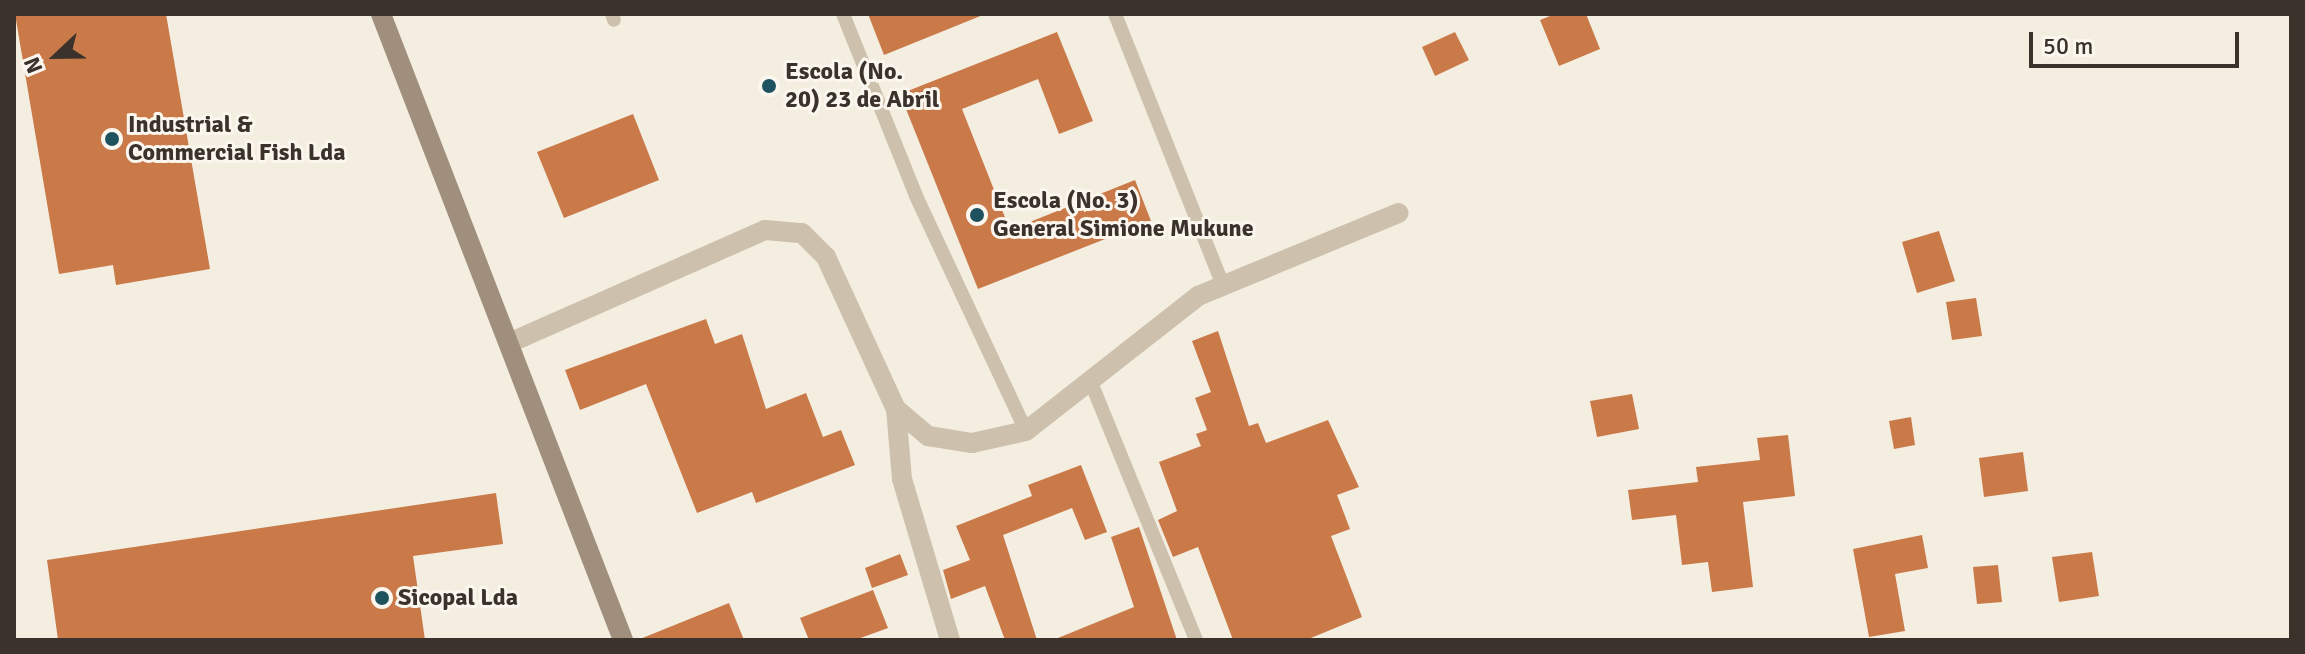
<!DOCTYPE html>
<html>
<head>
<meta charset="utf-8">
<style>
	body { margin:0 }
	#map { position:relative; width:2305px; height:654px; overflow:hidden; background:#f4eee1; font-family:Signika,sans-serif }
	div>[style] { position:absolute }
	.building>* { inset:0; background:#ca7a49 }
	.lane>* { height:14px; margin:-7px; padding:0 7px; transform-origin:7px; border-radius:7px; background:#cdc0ac }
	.street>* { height:20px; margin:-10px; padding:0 10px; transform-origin:10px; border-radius:10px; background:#cdc0ac }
	.secondary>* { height:20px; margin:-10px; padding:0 10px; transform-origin:10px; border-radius:10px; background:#a18f7d }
	.dots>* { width:22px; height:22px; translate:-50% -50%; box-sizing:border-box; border:4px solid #fbf7ee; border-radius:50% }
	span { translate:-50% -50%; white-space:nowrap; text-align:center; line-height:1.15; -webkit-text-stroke:6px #fbf7ee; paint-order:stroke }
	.poi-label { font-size:24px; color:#3b322b; font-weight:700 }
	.left { translate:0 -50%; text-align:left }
	.frame { position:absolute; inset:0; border:16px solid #3b322b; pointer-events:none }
	.north { position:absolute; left:16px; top:16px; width:80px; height:80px; -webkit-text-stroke:6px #fbf7ee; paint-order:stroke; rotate:248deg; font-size:22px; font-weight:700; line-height:32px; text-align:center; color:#3b322b }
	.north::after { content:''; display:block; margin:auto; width:28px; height:36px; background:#3b322b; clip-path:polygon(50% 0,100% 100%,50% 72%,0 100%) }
	.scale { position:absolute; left:2029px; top:32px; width:210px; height:36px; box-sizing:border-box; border:4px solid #3b322b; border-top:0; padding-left:10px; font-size:24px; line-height:28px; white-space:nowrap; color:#3b322b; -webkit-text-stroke:6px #fbf7ee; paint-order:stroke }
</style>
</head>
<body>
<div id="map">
	<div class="building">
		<i style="clip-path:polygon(15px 14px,166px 14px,210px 269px,116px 285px,113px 265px,59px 274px)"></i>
		<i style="clip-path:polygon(868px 14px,982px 14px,983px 15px,884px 55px)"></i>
		<i style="clip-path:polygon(1555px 14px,1586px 14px,1600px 49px,1559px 66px,1540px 20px)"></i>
		<i style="clip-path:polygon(1057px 32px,1093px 121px,1059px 134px,1038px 79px,962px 109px,1010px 230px,1135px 180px,1151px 221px,978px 289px,900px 94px)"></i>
		<i style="clip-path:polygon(1455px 32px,1469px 60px,1435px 76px,1422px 47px)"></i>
		<i style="clip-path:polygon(633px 114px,659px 180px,564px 218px,537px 152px)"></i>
		<i style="clip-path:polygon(1939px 231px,1955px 281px,1917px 293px,1902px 242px)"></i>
		<i style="clip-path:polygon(1976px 298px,1982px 336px,1952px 340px,1946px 302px)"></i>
		<i style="clip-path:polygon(706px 319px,715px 344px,742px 334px,766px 409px,806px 393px,823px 437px,841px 430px,855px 465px,756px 503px,752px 492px,697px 513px,646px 384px,580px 410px,565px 370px)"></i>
		<i style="clip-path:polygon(1218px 331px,1249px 426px,1258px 423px,1266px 443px,1328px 420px,1359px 487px,1337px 495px,1350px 529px,1331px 536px,1362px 617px,1306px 640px,1233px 640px,1198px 547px,1173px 557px,1158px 520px,1177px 511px,1159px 462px,1201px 446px,1196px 434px,1207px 430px,1195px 398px,1211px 392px,1192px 341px)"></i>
		<i style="clip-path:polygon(1632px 394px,1639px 429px,1597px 437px,1590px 401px)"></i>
		<i style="clip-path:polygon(1911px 417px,1915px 445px,1894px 449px,1889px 421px)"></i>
		<i style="clip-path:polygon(1788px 435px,1795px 496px,1743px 502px,1753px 587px,1712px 592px,1708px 562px,1682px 565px,1676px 515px,1632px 520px,1628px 490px,1698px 482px,1696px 467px,1760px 460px,1757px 438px)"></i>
		<i style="clip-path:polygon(2023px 452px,2028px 491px,1984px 497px,1979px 458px)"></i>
		<i style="clip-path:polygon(1081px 465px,1107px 532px,1085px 540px,1072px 508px,1003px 535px,1037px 640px,1005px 640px,985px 586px,951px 599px,943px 570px,970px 560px,956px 526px,1032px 496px,1028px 485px)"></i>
		<i style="clip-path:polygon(496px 493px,503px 544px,413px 556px,425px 640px,58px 640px,47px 560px)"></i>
		<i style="clip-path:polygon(1139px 527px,1177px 640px,1053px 640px,1134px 607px,1111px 537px)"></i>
		<i style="clip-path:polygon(1922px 535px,1928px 568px,1895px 574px,1905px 631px,1869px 637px,1853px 549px)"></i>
		<i style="clip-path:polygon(2092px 552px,2099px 596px,2059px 602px,2052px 557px)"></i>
		<i style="clip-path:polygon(900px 554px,908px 575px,872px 588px,865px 568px)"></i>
		<i style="clip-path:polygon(1998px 565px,2002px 602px,1977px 604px,1973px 567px)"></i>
		<i style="clip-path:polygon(873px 590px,888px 628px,855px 640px,809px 640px,800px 618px)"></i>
		<i style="clip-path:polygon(729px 603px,744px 640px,641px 640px,640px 639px)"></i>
	</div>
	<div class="lane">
		<i style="left:612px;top:14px;width:6px;rotate:72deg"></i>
		<i style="left:843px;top:14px;width:196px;rotate:68.1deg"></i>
		<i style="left:916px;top:196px;width:259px;rotate:64.9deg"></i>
		<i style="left:1115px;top:14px;width:293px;rotate:68.3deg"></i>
		<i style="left:1092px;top:385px;width:275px;rotate:67.8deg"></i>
	</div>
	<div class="street">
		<i style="left:509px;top:343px;width:280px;rotate:-23.8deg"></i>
		<i style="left:765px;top:230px;width:37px;rotate:5deg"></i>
		<i style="left:802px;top:233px;width:34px;rotate:45deg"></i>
		<i style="left:826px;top:257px;width:167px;rotate:65.3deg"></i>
		<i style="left:896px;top:409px;width:42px;rotate:40.2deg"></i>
		<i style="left:928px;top:436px;width:45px;rotate:9deg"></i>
		<i style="left:972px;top:443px;width:55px;rotate:-12.5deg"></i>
		<i style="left:1026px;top:431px;width:219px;rotate:-38.1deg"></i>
		<i style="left:1198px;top:296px;width:217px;rotate:-22.5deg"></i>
		<i style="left:896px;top:409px;width:70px;rotate:85.1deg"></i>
		<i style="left:902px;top:479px;width:168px;rotate:73.4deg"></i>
	</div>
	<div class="secondary">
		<i style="left:381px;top:14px;width:671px;rotate:68.86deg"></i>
	</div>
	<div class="dots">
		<i style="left:769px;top:86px;background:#1e525f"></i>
		<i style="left:112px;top:139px;background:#1e525f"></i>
		<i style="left:977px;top:215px;background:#1e525f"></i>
		<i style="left:382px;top:598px;background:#1e525f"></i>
	</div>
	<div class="poi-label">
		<span class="left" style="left:785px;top:86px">Escola (No.<br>20) 23 de Abril</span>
		<span class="left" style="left:128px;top:139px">Industrial &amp;<br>Commercial Fish Lda</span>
		<span class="left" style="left:993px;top:215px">Escola (No. 3)<br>General Simione Mukune</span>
		<span class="left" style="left:398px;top:598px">Sicopal Lda</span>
	</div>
	<div class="frame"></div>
	<div class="north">N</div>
	<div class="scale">50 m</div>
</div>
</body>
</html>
